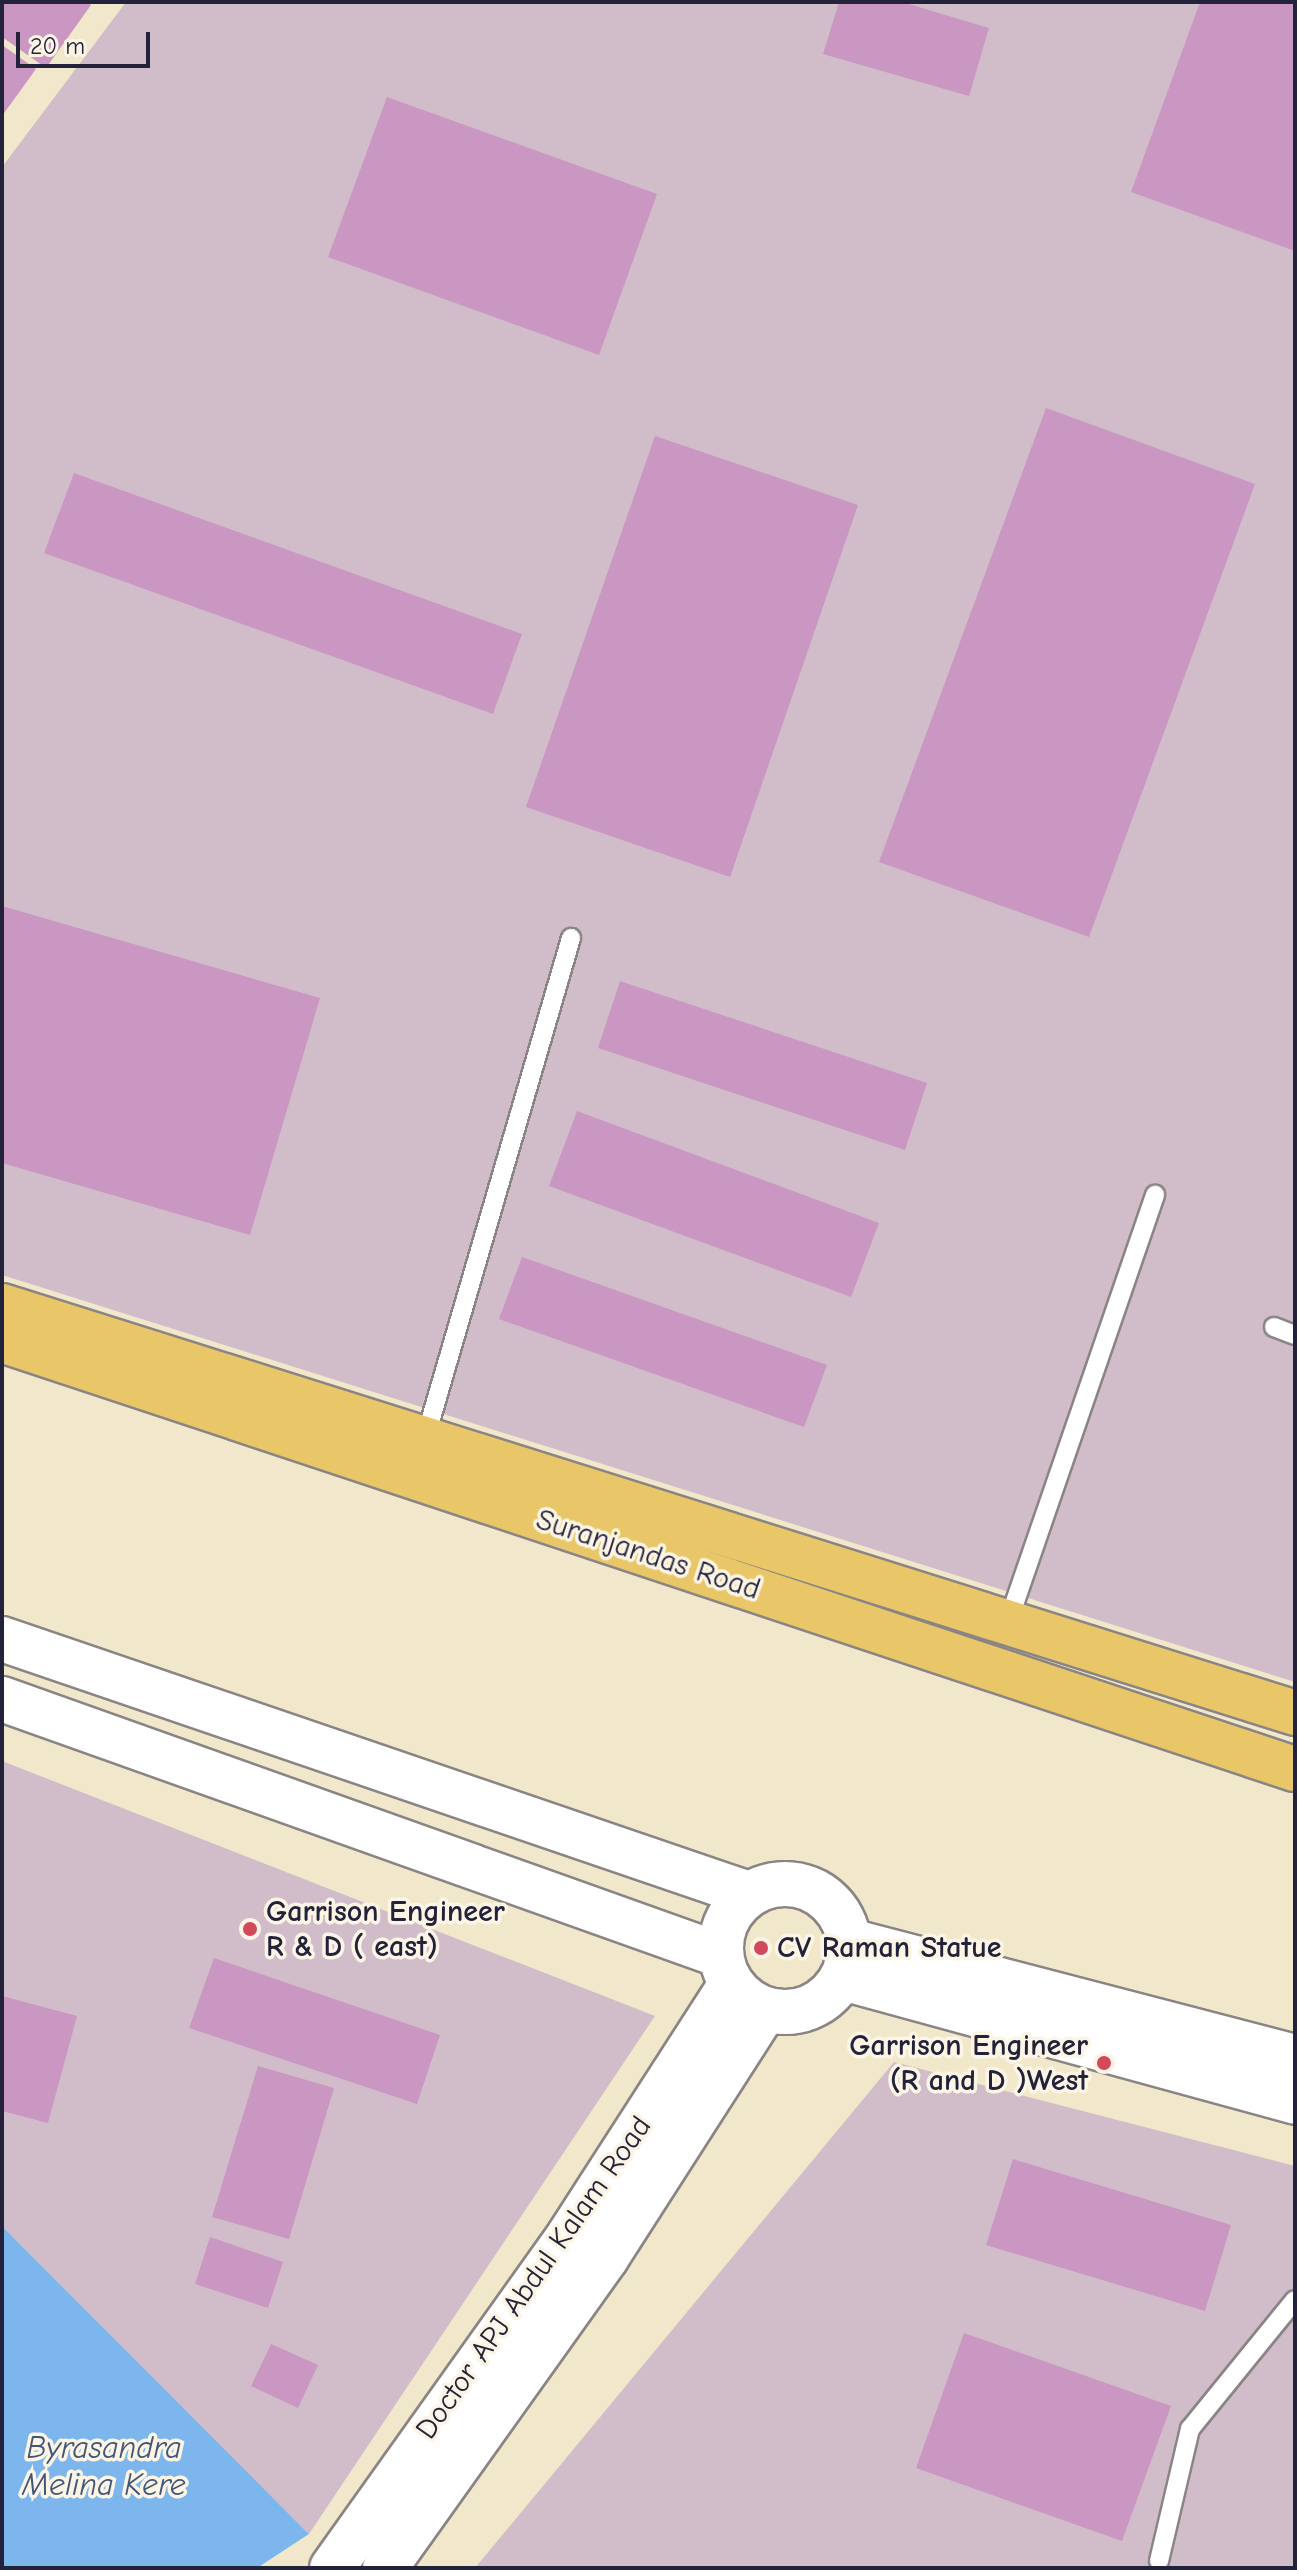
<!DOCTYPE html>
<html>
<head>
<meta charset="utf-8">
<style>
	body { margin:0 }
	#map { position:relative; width:1297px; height:2570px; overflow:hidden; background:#f1e8cc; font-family:"Comic Neue",sans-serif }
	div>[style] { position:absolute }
	.industrial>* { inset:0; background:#d1bdc9 }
	.water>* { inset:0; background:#7cb6ed }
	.building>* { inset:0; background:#c997c1 }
	.roads { filter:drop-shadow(2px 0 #8a8584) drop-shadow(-2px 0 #8a8584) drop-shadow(0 2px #8a8584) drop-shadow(0 -2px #8a8584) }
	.service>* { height:18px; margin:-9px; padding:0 9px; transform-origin:9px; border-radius:9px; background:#fff }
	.tertiary>* { height:44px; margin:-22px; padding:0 22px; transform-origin:22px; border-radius:22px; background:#fff }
	.tertiary>.ring { margin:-22px; padding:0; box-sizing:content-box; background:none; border:44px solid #fff; border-radius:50% }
	.primary>* { height:44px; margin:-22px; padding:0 22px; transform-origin:22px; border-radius:22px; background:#e9c769 }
	.dots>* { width:22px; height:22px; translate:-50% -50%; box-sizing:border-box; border:4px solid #fcf5e5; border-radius:50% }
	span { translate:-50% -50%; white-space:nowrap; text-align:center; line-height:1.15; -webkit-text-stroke:7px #fcf5e5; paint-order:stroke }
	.street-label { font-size:30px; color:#22223b }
	.poi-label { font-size:30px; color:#22223b; font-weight:700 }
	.left { translate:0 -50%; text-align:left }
	.right { translate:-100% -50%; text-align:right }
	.water-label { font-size:32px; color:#425679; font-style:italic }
	.frame { position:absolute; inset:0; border:4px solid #22223b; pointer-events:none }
	.scale { position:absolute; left:16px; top:32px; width:134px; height:36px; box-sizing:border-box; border:4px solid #22223b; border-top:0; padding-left:10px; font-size:24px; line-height:28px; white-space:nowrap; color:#22223b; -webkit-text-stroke:6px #fcf5e5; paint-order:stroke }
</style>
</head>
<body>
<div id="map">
	<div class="industrial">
		<i style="clip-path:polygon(126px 2px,1295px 2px,1295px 1682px,2px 1275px,2px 167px)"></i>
		<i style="clip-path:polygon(2px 1761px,655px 2016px,309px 2534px,2px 2226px)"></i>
		<i style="clip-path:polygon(894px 2062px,1295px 2166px,1295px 2568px,475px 2568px)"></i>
	</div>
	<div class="water">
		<i style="clip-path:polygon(2px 2226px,309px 2534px,257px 2568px,2px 2568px)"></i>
	</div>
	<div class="building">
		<i style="clip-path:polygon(2px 2px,87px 2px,91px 5px,46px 68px,2px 37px)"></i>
		<i style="clip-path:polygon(839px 2px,902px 2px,989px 28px,969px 96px,823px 54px)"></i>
		<i style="clip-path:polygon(1200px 2px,1295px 2px,1295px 251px,1131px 192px)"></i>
		<i style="clip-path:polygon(2px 45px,36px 69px,2px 116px)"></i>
		<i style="clip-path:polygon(387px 97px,657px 194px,599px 355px,328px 257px)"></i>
		<i style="clip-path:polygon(1046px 408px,1255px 484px,1089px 937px,879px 862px)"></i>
		<i style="clip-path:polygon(655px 436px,858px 505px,730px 877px,526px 807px)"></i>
		<i style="clip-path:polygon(74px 473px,522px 634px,493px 714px,44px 553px)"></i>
		<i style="clip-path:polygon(2px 906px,320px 998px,250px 1235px,2px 1163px)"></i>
		<i style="clip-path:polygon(620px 981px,927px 1083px,905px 1150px,598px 1048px)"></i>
		<i style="clip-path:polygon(577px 1111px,879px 1223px,851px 1297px,549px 1186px)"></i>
		<i style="clip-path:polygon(522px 1257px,827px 1365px,804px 1427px,499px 1319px)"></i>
		<i style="clip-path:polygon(214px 1958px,440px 2035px,417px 2104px,189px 2028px)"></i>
		<i style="clip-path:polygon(2px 1996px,77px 2016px,48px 2123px,2px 2111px)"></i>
		<i style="clip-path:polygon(258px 2066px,334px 2088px,289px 2239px,212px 2217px)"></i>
		<i style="clip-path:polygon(1013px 2159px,1231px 2225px,1205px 2311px,986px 2245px)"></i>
		<i style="clip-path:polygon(210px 2237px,283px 2262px,268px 2308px,195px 2284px)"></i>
		<i style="clip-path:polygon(964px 2333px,1171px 2406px,1122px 2541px,916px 2468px)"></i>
		<i style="clip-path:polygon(271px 2344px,318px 2365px,298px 2408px,251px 2386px)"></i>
	</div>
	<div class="roads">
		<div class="service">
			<i style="left:1274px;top:1327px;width:22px;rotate:21deg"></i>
			<i style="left:425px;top:1439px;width:522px;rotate:-73.75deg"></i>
			<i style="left:1008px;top:1622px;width:452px;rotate:-71deg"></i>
			<i style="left:1159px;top:2561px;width:136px;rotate:-76.8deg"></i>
			<i style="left:1190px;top:2429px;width:166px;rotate:-50.9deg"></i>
		</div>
		<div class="tertiary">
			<i style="left:2px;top:1639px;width:789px;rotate:18.85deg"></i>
			<i style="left:2px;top:1699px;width:762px;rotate:19.62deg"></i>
			<i class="ring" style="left:721px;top:1884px;width:84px;height:84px"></i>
			<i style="left:850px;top:1941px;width:460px;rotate:14.6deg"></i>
			<i style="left:843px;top:1978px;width:469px;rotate:15.3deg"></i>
			<i style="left:332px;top:2568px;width:410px;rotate:-54.5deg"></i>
			<i style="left:570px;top:2234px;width:297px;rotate:-57.2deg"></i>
			<i style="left:385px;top:2568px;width:381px;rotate:-54.5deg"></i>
			<i style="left:606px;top:2258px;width:295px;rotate:-57.3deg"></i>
		</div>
		<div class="primary">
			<i style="left:2px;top:1306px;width:1356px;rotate:17.47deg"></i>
			<i style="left:2px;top:1340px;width:1362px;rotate:18.36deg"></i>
		</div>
	</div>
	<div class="dots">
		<i style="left:250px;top:1929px;background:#d1495b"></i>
		<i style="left:761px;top:1948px;background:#d1495b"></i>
		<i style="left:1104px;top:2063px;background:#d1495b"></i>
	</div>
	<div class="street-label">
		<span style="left:648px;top:1555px;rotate:18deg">Suranjandas Road</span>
		<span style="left:534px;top:2278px;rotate:-55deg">Doctor APJ Abdul Kalam Road</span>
	</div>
	<div class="poi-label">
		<span class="left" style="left:266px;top:1929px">Garrison Engineer<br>R &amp; D ( east)</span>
		<span class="left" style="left:777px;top:1948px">CV Raman Statue</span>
		<span class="right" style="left:1088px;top:2063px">Garrison Engineer<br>(R and D )West</span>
	</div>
	<div class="water-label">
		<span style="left:104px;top:2467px">Byrasandra<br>Melina Kere</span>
	</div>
	<div class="frame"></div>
	<div class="scale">20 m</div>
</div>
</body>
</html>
